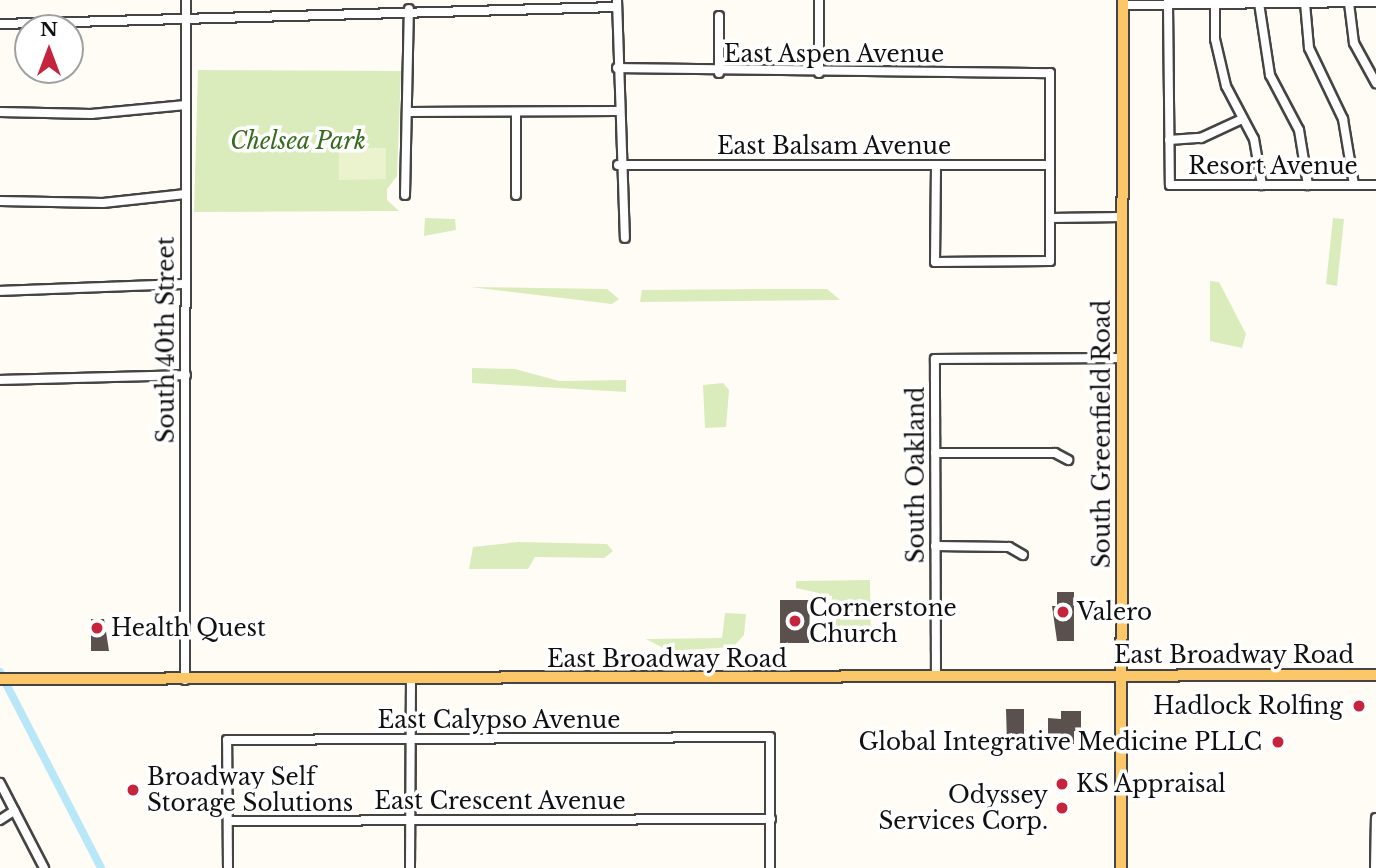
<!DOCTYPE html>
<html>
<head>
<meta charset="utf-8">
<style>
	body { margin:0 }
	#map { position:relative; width:1376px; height:868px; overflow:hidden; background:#fffcf5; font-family:"Libre Baskerville",serif }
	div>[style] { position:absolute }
	.green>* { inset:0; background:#daecbc }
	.pitch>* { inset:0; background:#eaf2ce }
	.canal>* { height:8px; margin:-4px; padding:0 4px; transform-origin:4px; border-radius:4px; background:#b8e7f8 }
	.building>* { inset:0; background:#5a504d }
	.roads { filter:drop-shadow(2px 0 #444) drop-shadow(-2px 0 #444) drop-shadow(0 2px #444) drop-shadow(0 -2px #444) }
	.minor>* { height:8px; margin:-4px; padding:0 4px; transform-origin:4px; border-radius:4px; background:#fff }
	.major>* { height:10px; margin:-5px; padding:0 5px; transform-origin:5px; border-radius:5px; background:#fbc769 }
	.dots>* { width:19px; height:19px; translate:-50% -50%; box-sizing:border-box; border:4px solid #fff; border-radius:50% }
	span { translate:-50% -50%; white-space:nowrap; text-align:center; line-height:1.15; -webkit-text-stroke:7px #fff; paint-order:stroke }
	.street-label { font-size:23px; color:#111 }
	.park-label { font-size:23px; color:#376c1e; font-style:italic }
	.poi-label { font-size:23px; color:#111 }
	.left { translate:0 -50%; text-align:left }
	.right { translate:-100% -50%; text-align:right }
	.north { position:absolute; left:14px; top:14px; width:70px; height:70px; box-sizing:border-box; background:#fff; border:2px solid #a0a0a0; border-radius:50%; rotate:0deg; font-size:19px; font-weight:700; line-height:28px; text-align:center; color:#111 }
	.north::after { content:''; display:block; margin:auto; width:24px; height:32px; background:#c6243d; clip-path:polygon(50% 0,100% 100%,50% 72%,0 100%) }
</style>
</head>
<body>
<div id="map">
	<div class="green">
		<i style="clip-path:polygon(198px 70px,401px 71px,397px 176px,387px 189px,387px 200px,399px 211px,194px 212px)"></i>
		<i style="clip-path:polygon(425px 218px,455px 219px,456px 230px,424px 236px)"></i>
		<i style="clip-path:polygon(1333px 218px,1344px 219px,1337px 286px,1326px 284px)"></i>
		<i style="clip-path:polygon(1210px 281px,1219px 282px,1246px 334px,1242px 348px,1210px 341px)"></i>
		<i style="clip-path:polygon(470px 287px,607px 289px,619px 299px,612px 304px)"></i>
		<i style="clip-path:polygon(775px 289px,827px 289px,840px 300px,640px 302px,642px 290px)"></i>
		<i style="clip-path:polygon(472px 368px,515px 369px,559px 381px,626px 380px,626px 392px,472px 383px)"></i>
		<i style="clip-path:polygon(723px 383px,729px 390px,726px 427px,705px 428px,703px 385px)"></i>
		<i style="clip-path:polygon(518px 542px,607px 544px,613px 551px,604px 558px,535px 557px,528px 569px,469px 569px,473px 547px)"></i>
		<i style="clip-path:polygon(870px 580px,871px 642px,831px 642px,832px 596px,796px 588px,796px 581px)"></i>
		<i style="clip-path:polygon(725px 613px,746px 614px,744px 635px,733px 647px,669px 651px,646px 639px,722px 638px)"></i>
	</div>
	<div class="pitch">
		<i style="clip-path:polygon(339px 148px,386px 148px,386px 179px,339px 180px)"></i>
	</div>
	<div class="canal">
		<i style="left:0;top:672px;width:220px;rotate:62.7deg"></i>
	</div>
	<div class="building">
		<i style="clip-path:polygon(1057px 592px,1074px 592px,1074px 641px,1057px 641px,1052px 606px,1057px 606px)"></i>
		<i style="clip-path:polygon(780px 600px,810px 600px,809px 643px,780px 643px)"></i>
		<i style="clip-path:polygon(91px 619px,104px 619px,109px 651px,91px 651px)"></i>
		<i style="clip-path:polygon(1006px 709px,1024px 709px,1024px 744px,1007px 743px)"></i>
		<i style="clip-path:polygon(1061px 711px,1081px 711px,1081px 731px,1074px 731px,1074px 744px,1048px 744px,1048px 718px,1061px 719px)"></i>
	</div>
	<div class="roads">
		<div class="minor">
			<i style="left:617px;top:0;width:238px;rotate:88.1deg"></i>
			<i style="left:1259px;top:3px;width:73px;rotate:81.3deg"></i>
			<i style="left:1270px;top:75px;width:62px;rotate:62.2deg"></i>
			<i style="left:1299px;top:130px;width:56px;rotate:80.7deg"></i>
			<i style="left:1305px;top:3px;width:45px;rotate:84.9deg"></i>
			<i style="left:1309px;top:48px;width:79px;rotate:64.4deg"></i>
			<i style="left:1343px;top:119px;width:67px;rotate:80.5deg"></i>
			<i style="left:1349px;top:3px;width:40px;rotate:82.9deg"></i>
			<i style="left:1354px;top:43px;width:46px;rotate:61.2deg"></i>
			<i style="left:1168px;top:4px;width:181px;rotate:89.4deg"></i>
			<i style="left:1170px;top:185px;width:206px"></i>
			<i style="left:1215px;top:4px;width:35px;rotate:90deg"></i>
			<i style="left:1215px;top:39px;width:48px;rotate:76.8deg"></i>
			<i style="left:1226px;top:86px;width:60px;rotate:62.2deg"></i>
			<i style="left:1254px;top:139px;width:47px;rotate:80.1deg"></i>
			<i style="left:1123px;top:5px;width:253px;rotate:-0.7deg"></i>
			<i style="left:0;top:24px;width:617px;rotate:-1.58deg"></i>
			<i style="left:617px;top:68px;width:433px;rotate:0.7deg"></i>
			<i style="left:1050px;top:73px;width:188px;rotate:90deg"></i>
			<i style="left:1050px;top:261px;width:115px;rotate:179.5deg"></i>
			<i style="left:935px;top:262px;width:97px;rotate:-89.4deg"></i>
			<i style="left:719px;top:73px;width:57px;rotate:-90deg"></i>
			<i style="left:819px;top:73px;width:73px;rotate:-90deg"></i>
			<i style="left:0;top:112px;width:91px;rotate:1.3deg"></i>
			<i style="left:91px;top:114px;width:95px;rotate:-5.4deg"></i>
			<i style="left:409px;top:112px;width:208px;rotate:-0.3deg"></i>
			<i style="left:1169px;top:140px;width:32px;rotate:-4deg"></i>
			<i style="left:1201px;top:138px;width:45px;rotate:-24.9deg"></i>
			<i style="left:618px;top:165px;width:432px"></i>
			<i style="left:405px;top:195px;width:186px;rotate:-88.8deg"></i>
			<i style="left:516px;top:195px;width:83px;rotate:-90deg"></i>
			<i style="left:0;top:201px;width:103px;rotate:1.1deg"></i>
			<i style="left:103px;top:203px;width:83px;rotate:-6.2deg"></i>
			<i style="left:1050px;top:218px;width:73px;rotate:-0.8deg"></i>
			<i style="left:0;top:291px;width:186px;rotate:-2.2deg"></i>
			<i style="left:0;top:380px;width:186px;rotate:-1.5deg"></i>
			<i style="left:935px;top:453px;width:120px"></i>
			<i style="left:1055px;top:453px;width:15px;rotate:28deg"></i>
			<i style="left:935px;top:546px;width:74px;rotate:0.8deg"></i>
			<i style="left:1009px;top:547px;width:16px;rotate:30deg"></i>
			<i style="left:936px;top:676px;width:317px;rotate:-90.2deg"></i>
			<i style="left:935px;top:359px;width:187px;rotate:-0.3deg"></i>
			<i style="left:185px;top:680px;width:680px;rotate:-89.92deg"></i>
			<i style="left:0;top:783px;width:96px;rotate:62.6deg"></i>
			<i style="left:0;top:820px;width:17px;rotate:-33deg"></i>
			<i style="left:228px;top:821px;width:543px;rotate:-0.21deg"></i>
			<i style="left:228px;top:868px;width:128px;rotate:-90.4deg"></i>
			<i style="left:227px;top:740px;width:543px;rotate:-0.32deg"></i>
			<i style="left:770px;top:737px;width:131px;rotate:90deg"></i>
			<i style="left:410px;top:868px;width:189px;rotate:-89.7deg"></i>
			<i style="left:1375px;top:868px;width:50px;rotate:-88.9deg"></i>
		</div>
		<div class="major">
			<i style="left:0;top:679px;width:1376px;rotate:-0.17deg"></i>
			<i style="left:1121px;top:868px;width:868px;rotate:-89.87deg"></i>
		</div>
	</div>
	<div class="dots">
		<i style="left:1063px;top:612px;background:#c6243d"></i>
		<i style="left:795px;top:621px;background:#c6243d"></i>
		<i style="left:97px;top:628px;background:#c6243d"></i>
		<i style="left:1359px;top:706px;background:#c6243d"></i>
		<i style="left:1278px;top:742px;background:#c6243d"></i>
		<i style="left:1062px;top:784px;background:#c6243d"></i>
		<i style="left:133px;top:790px;background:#c6243d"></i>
		<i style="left:1062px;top:808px;background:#c6243d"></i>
	</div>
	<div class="street-label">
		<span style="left:834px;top:54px">East Aspen Avenue</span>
		<span style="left:834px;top:146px">East Balsam Avenue</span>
		<span style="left:1273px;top:166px">Resort Avenue</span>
		<span style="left:166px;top:340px;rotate:-90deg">South 40th Street</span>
		<span style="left:1102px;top:434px;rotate:-90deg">South Greenfield Road</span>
		<span style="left:916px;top:475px;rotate:-90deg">South Oakland</span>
		<span style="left:1234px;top:655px">East Broadway Road</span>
		<span style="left:667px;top:659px">East Broadway Road</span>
		<span style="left:499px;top:720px">East Calypso Avenue</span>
		<span style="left:500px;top:801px">East Crescent Avenue</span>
	</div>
	<div class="park-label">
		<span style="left:298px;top:141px">Chelsea Park</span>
	</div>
	<div class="poi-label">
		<span class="left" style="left:809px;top:621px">Cornerstone<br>Church</span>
		<span class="left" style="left:1077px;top:612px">Valero</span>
		<span class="left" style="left:111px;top:628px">Health Quest</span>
		<span class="right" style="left:1343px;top:706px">Hadlock Rolfing</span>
		<span class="right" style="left:1262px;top:742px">Global Integrative Medicine PLLC</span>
		<span class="left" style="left:147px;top:790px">Broadway Self<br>Storage Solutions</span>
		<span class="left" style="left:1076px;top:784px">KS Appraisal</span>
		<span class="right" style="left:1048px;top:808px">Odyssey<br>Services Corp.</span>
	</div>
	<div class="north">N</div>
</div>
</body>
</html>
